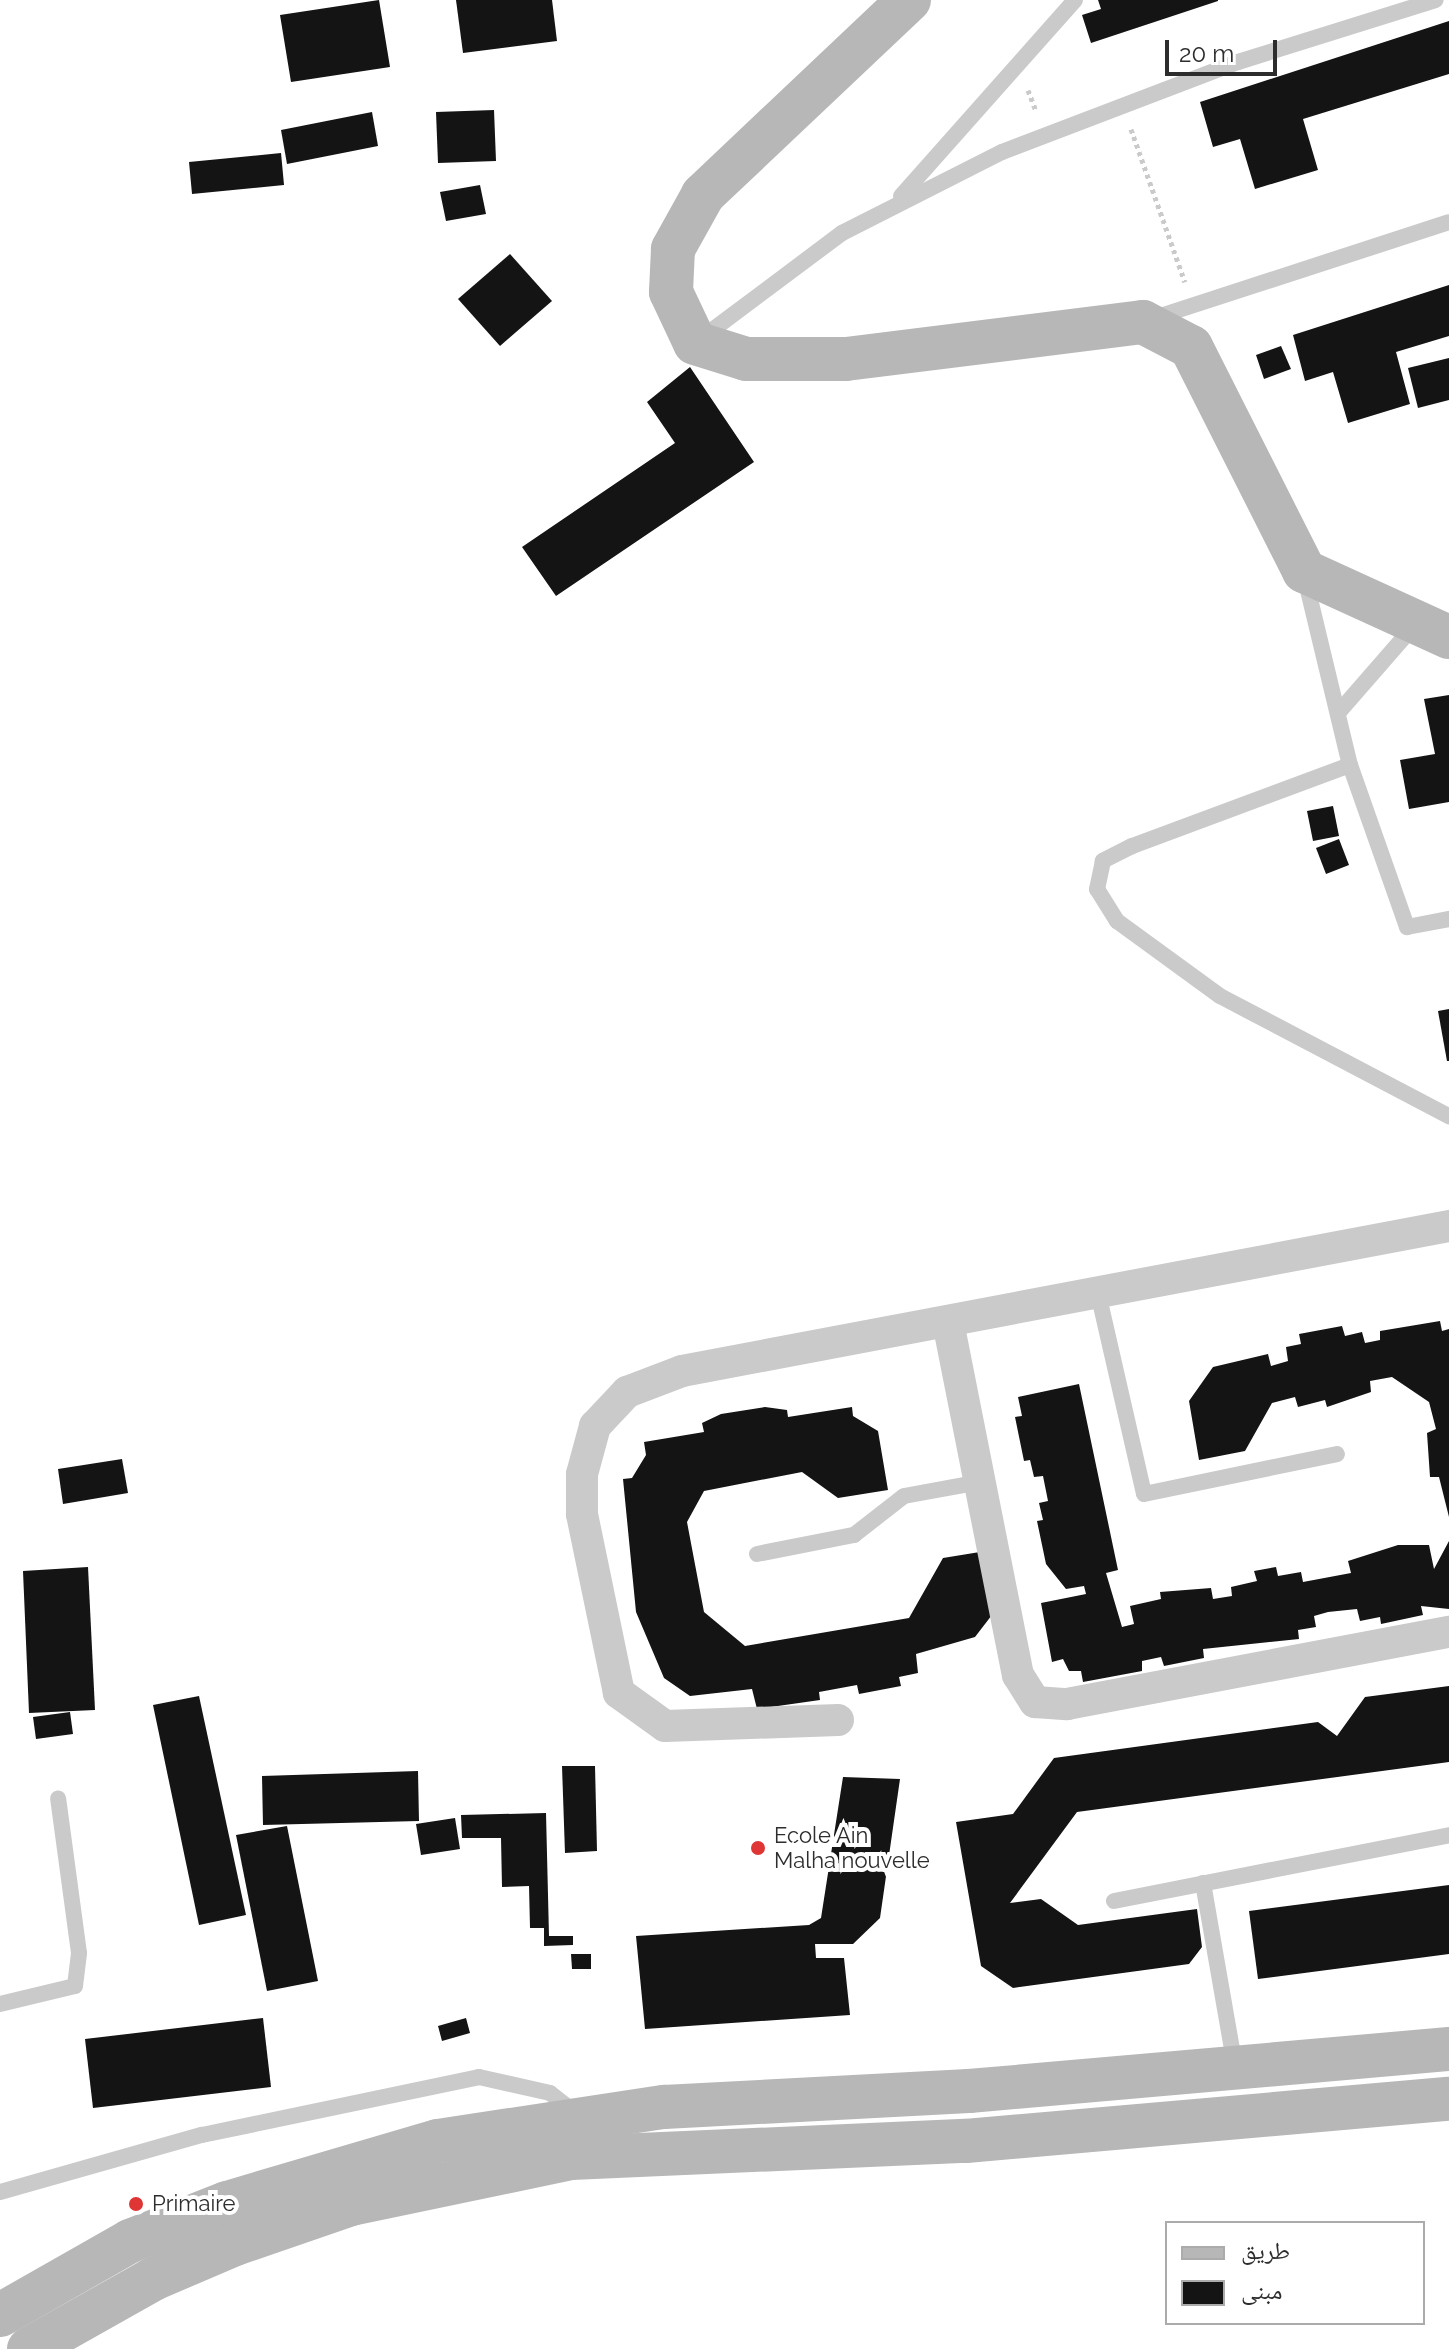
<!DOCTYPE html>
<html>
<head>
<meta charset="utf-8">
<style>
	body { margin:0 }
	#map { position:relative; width:1449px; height:2349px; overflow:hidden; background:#fff; font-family:Raleway,"Noto Naskh Arabic",sans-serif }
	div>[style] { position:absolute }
	.building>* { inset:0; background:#141414 }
	.path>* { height:5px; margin-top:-2.5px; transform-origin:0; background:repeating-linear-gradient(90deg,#cacaca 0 4px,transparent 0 8px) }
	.lane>* { height:16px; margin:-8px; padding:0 8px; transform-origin:8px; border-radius:8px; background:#cacaca }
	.street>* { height:32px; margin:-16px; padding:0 16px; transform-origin:16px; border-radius:16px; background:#cacaca }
	.secondary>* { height:44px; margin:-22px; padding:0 22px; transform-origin:22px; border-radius:22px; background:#b7b7b7 }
	.dots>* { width:22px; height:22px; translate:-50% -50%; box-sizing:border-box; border:4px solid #fff; border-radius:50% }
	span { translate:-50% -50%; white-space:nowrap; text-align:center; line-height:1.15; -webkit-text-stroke:8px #fff; paint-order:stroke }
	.poi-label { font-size:22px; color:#2d2d2d }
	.left { translate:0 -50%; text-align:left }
	.legend { position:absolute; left:1165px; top:2221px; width:260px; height:104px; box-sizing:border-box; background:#fff; border:2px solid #ababab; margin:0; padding:10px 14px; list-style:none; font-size:24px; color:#2d2d2d }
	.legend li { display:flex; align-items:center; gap:16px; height:40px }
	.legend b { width:40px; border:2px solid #ababab }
	.scale { position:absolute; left:1165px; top:40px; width:112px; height:36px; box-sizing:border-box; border:4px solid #2d2d2d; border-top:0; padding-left:10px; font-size:24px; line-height:28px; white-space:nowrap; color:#2d2d2d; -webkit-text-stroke:6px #fff; paint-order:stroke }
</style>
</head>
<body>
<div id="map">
	<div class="building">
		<i style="clip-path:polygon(379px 0,390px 67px,291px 82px,280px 15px)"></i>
		<i style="clip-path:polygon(456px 0,552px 0,557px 41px,463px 53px)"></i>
		<i style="clip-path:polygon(1098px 0,1218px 0,1218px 1px,1091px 43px,1082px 15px,1101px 9px)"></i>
		<i style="clip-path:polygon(1449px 21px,1449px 74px,1303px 119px,1318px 170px,1255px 189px,1240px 139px,1213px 147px,1200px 102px)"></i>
		<i style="clip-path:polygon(494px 110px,496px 161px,438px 163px,436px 112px)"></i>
		<i style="clip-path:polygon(372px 112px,378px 146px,287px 164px,281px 130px)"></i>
		<i style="clip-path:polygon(281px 153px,284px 185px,192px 194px,189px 162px)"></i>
		<i style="clip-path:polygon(480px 185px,486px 214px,446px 221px,440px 192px)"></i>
		<i style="clip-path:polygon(510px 254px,552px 301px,500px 346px,458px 299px)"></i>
		<i style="clip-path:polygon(1449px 285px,1449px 336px,1396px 352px,1410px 404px,1348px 423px,1333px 372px,1305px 381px,1293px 335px)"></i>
		<i style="clip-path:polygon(1281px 346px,1291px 369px,1264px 379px,1256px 355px)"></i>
		<i style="clip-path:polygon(1449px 358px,1449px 400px,1418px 408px,1408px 368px)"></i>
		<i style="clip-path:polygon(690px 367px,754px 462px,556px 596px,522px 547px,675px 443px,647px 402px)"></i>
		<i style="clip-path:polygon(1449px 695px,1449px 802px,1409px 809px,1400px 760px,1435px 754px,1424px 699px)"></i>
		<i style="clip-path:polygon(1333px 806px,1339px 836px,1313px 841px,1307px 811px)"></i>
		<i style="clip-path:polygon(1339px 839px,1349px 865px,1326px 874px,1316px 848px)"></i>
		<i style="clip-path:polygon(1449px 1009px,1449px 1061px,1447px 1061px,1438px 1011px)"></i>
		<i style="clip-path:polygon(1440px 1321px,1442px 1331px,1449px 1329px,1449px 1517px,1439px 1477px,1430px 1477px,1427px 1433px,1436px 1429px,1429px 1402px,1392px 1377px,1370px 1381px,1371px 1392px,1327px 1407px,1325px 1400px,1298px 1407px,1295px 1397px,1272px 1403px,1245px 1451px,1199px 1460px,1189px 1401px,1213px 1367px,1268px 1354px,1271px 1366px,1288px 1361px,1286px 1347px,1301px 1344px,1299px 1334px,1342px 1326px,1345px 1336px,1362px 1332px,1365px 1343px,1380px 1340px,1380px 1331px)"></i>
		<i style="clip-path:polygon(1079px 1384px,1118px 1570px,1106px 1573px,1122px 1627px,1134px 1624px,1130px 1606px,1161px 1599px,1160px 1592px,1211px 1588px,1213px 1599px,1232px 1596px,1231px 1587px,1257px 1581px,1254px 1571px,1276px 1567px,1278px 1576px,1301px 1572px,1303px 1582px,1351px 1573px,1348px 1561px,1398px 1545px,1429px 1545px,1434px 1569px,1449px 1541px,1449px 1609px,1421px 1606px,1423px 1615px,1381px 1624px,1380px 1617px,1360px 1621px,1357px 1609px,1328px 1612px,1314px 1616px,1316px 1627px,1298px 1630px,1299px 1639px,1203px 1649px,1204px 1658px,1164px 1666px,1161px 1657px,1142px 1661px,1142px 1671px,1083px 1682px,1081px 1671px,1069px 1671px,1063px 1659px,1052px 1662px,1041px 1603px,1086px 1594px,1084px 1586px,1066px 1589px,1046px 1564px,1037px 1521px,1043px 1520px,1039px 1503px,1048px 1501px,1043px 1476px,1034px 1477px,1030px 1460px,1024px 1461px,1015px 1417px,1022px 1416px,1018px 1397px)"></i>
		<i style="clip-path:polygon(765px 1407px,787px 1410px,788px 1417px,852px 1407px,853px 1416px,878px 1431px,888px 1490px,838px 1498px,802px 1472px,704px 1491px,687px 1522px,704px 1612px,745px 1646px,909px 1618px,943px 1558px,986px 1551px,995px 1611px,975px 1637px,916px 1654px,918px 1673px,899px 1677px,901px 1686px,859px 1694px,857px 1685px,819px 1692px,820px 1700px,757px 1709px,752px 1689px,690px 1696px,664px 1678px,636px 1612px,623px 1479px,632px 1478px,646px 1455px,644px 1442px,704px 1432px,702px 1423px,721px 1414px)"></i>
		<i style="clip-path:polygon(122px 1459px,128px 1493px,63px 1504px,58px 1469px)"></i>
		<i style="clip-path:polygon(88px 1567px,95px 1710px,29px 1713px,23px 1571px)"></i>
		<i style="clip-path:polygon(1449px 1686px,1449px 1762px,1077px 1812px,1010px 1903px,1041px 1899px,1078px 1925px,1197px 1909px,1202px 1947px,1189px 1964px,1013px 1988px,981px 1966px,956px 1822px,1013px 1814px,1054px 1758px,1318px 1722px,1337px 1736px,1365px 1697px)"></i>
		<i style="clip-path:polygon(199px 1696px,246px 1915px,199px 1925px,153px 1705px)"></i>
		<i style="clip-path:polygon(70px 1712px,73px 1734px,36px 1739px,33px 1717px)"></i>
		<i style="clip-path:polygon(562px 1766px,595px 1766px,597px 1851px,565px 1853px)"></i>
		<i style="clip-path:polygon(418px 1771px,419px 1821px,263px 1825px,262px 1776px)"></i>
		<i style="clip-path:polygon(843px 1777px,900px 1779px,880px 1918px,853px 1944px,815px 1944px,816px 1958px,844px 1958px,850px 2015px,645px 2029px,636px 1936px,809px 1925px,821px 1918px)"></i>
		<i style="clip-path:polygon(546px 1813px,549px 1936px,573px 1936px,573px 1945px,544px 1946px,544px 1928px,530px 1928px,529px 1886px,502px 1887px,501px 1838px,462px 1838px,461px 1815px)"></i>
		<i style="clip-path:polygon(455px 1818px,460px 1849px,421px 1855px,416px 1824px)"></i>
		<i style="clip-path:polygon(287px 1826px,318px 1981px,267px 1991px,236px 1835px)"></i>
		<i style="clip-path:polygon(1449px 1885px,1449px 1954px,1258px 1979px,1249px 1911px)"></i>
		<i style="clip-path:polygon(571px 1954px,591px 1954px,591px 1969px,572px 1969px)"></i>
		<i style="clip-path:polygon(263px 2018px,271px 2087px,93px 2108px,85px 2039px)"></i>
		<i style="clip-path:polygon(466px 2018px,470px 2033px,442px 2041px,438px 2026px)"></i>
	</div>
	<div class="path">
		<i style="left:1028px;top:90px;width:22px;rotate:69deg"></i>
		<i style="left:1131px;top:129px;width:162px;rotate:70.6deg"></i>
	</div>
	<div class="lane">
		<i style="left:901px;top:196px;width:262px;rotate:-48.4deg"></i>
		<i style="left:1154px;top:318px;width:310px;rotate:-18deg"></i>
		<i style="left:699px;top:340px;width:179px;rotate:-36.8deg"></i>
		<i style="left:842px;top:233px;width:179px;rotate:-26.9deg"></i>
		<i style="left:1002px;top:152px;width:253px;rotate:-20.9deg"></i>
		<i style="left:1238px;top:62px;width:207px;rotate:-17.4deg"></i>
		<i style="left:1305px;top:578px;width:192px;rotate:76.5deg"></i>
		<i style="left:1350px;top:765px;width:172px;rotate:70.6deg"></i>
		<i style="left:1407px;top:927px;width:43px;rotate:-10.8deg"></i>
		<i style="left:1338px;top:713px;width:116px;rotate:-48.9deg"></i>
		<i style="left:1350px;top:765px;width:233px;rotate:159.6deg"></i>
		<i style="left:1132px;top:846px;width:33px;rotate:153deg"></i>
		<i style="left:1103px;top:861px;width:29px;rotate:102deg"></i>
		<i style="left:1097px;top:889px;width:38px;rotate:58deg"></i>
		<i style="left:1117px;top:921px;width:127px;rotate:36.1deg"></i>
		<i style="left:1220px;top:996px;width:259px;rotate:27.7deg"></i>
		<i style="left:1098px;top:1293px;width:206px;rotate:77.1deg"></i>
		<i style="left:1144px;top:1494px;width:197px;rotate:-11.7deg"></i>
		<i style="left:757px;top:1554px;width:99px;rotate:-11.1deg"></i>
		<i style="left:854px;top:1535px;width:63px;rotate:-38deg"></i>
		<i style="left:904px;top:1496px;width:77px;rotate:-10.4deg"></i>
		<i style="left:1203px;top:1883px;width:186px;rotate:80.1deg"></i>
		<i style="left:1114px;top:1901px;width:341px;rotate:-11.1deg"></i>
		<i style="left:0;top:2004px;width:77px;rotate:-13.5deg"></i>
		<i style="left:75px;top:1986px;width:33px;rotate:-83deg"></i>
		<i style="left:79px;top:1953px;width:156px;rotate:-97.7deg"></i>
		<i style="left:0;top:2192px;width:210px;rotate:-15.8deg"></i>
		<i style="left:202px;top:2135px;width:283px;rotate:-11.8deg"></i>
		<i style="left:479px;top:2077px;width:73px;rotate:12.7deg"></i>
		<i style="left:550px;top:2093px;width:33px;rotate:38deg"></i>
	</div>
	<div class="street">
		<i style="left:948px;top:1322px;width:360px;rotate:78.8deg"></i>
		<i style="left:1018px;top:1675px;width:32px;rotate:58deg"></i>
		<i style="left:1035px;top:1702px;width:32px;rotate:4deg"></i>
		<i style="left:1067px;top:1704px;width:389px;rotate:-10.7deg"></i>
		<i style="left:838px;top:1720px;width:173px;rotate:178deg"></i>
		<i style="left:665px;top:1726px;width:57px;rotate:-144.3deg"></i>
		<i style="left:619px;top:1693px;width:183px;rotate:-101.7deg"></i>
		<i style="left:582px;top:1514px;width:40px;rotate:-90deg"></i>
		<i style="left:582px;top:1474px;width:50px;rotate:-74.8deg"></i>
		<i style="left:595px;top:1426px;width:47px;rotate:-46.7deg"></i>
		<i style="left:627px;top:1392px;width:59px;rotate:-20.9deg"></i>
		<i style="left:682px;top:1371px;width:781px;rotate:-10.71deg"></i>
	</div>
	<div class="secondary">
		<i style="left:909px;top:0;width:284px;rotate:136.6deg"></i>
		<i style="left:703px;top:195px;width:62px;rotate:119.1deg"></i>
		<i style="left:673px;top:249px;width:43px;rotate:92.7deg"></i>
		<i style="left:671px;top:292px;width:56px;rotate:64.8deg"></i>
		<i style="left:695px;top:343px;width:53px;rotate:17.4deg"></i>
		<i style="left:746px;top:359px;width:100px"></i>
		<i style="left:846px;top:359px;width:299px;rotate:-7.1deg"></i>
		<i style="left:1143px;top:322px;width:54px;rotate:27.5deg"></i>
		<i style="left:1191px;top:347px;width:251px;rotate:63.2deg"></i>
		<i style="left:1304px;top:571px;width:159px;rotate:24.5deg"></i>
		<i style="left:0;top:2315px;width:150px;rotate:-29.6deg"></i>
		<i style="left:130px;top:2241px;width:104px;rotate:-21.4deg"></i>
		<i style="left:227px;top:2203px;width:220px;rotate:-16.4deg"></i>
		<i style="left:438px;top:2141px;width:229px;rotate:-8.6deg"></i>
		<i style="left:664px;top:2107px;width:305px;rotate:-3deg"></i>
		<i style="left:969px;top:2091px;width:482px;rotate:-5deg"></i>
		<i style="left:29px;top:2349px;width:142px;rotate:-29.4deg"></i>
		<i style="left:153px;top:2279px;width:89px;rotate:-23.1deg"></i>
		<i style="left:235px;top:2244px;width:123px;rotate:-19deg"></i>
		<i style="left:351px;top:2204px;width:225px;rotate:-11.8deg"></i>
		<i style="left:571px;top:2158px;width:395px;rotate:-2.5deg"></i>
		<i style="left:966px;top:2141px;width:485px;rotate:-5deg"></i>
	</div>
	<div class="dots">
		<i style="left:758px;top:1848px;background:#df3534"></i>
		<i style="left:136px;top:2204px;background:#df3534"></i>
	</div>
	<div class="poi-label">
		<span class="left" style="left:774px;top:1848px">Ecole Ain<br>Malha nouvelle</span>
		<span class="left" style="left:152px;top:2204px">Primaire</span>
	</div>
	<ul class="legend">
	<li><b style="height:10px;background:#b7b7b7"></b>طريق</li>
	<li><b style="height:22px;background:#141414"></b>مبنى</li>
	</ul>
	<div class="scale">20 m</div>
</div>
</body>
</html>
